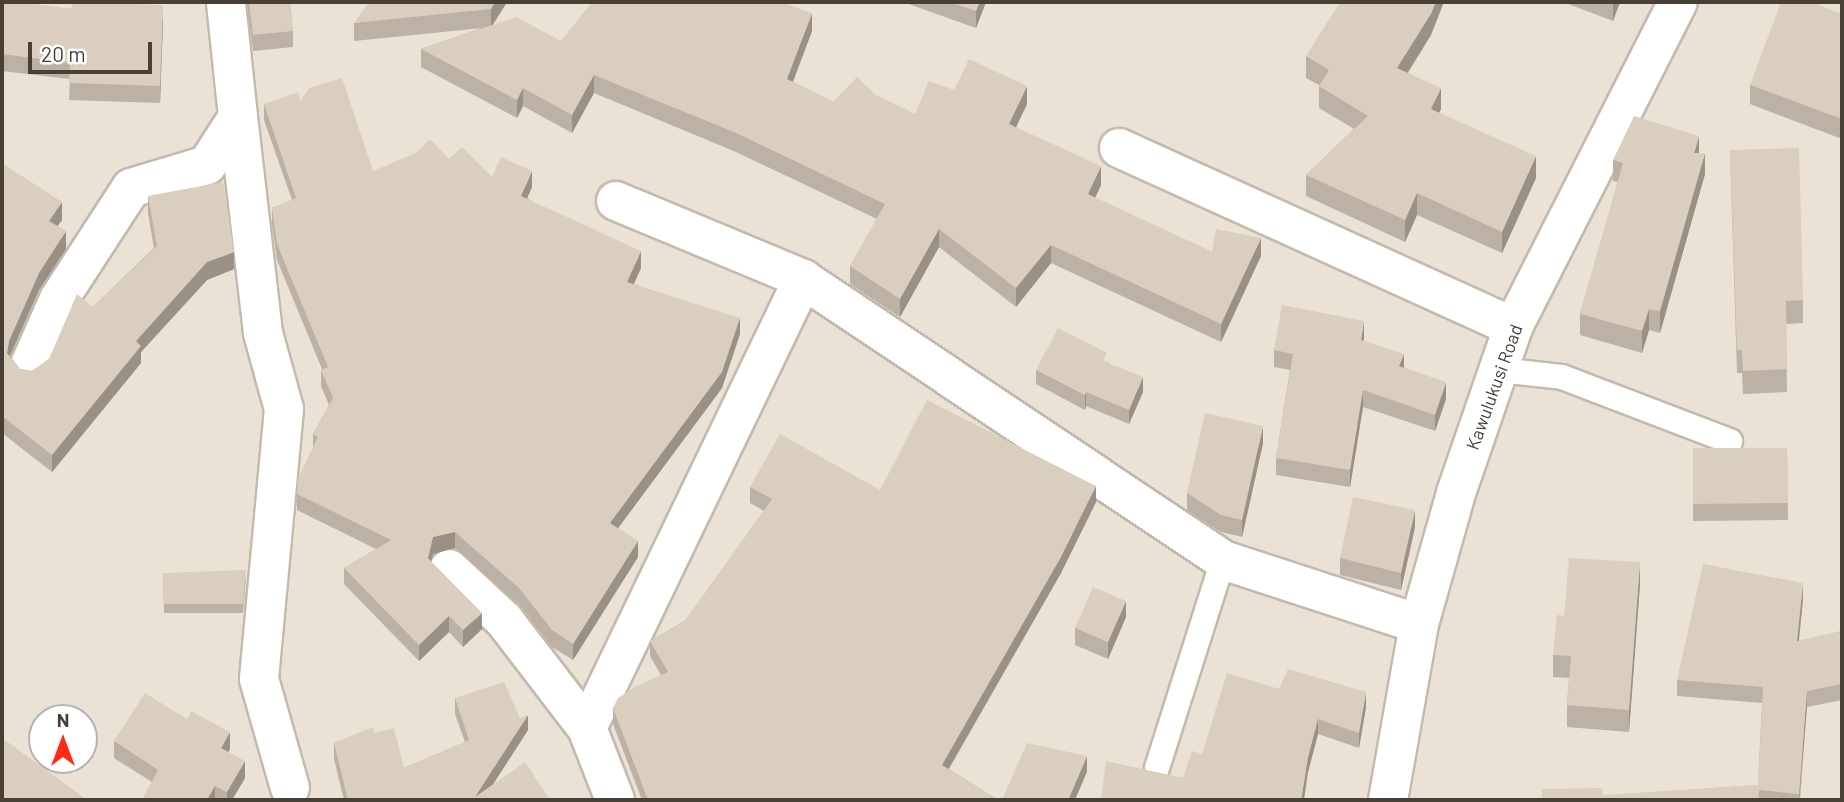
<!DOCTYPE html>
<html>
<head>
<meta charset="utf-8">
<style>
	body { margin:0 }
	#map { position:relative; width:1844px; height:802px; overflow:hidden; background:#f5f0e7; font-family:Barlow,sans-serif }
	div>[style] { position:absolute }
	.residential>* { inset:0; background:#e9e2d5 }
	.roads { filter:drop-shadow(2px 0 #c4baac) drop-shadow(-2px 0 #c4baac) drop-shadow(0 2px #c4baac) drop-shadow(0 -2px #c4baac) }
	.lane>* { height:24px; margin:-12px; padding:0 12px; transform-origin:12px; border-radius:12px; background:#fff }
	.street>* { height:38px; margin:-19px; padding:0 19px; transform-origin:19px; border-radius:19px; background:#fff }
	.wall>* { inset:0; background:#bbb1a4 }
	.shaded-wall>* { inset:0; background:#999086 }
	.building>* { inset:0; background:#dacebf }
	span { translate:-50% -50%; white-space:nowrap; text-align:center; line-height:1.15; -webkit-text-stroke:5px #fff; paint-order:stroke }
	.street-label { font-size:18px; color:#494035 }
	.frame { position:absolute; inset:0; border:4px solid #494035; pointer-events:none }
	.north { position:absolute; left:28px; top:704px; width:70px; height:70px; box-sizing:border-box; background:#fff; border:2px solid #b6b3ae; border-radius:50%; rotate:0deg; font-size:19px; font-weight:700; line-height:28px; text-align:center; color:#494035 }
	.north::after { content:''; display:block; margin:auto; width:24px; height:32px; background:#ff2a14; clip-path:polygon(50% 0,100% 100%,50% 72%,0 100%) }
	.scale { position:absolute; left:28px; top:42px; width:124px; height:32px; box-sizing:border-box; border:4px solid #494035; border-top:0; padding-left:9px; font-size:21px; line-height:24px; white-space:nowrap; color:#494035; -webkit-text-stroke:5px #fff; paint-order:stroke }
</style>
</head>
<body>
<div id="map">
	<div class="residential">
		<i style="clip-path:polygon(evenodd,2px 2px,1842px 2px,1842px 800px,2px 800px,2px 2px,42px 718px,84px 718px,84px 760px,42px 760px,42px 718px)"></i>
	</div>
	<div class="roads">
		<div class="lane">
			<i style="left:1499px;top:370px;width:63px;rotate:6.3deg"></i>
			<i style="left:1562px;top:377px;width:180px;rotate:20.9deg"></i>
			<i style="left:1157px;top:768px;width:218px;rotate:-72.4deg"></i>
		</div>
		<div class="street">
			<i style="left:238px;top:117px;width:217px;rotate:83.4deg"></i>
			<i style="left:263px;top:333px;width:79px;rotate:74.6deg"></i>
			<i style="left:284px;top:409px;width:271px;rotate:95.3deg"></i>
			<i style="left:259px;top:679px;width:113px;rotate:74.1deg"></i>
			<i style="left:1119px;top:148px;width:433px;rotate:24.4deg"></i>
			<i style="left:616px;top:201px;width:203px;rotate:22.6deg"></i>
			<i style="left:803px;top:279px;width:505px;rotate:33.78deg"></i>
			<i style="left:1223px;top:560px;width:206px;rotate:18.1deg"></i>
			<i style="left:29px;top:367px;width:74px;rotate:-66.2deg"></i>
			<i style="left:59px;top:299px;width:132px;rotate:-57deg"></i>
			<i style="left:131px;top:188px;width:79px;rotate:-16.8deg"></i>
			<i style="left:207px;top:165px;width:57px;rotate:-57.1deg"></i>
			<i style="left:238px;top:117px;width:116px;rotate:-96deg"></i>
			<i style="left:449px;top:569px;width:75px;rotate:42.8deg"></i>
			<i style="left:504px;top:620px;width:136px;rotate:52.5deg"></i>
			<i style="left:587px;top:728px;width:77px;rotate:68.7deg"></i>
			<i style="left:587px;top:728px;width:498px;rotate:-64.3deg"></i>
			<i style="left:1388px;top:800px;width:179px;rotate:-80deg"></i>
			<i style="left:1419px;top:624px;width:136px;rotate:-74.2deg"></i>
			<i style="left:1456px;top:493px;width:176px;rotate:-71deg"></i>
			<i style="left:1513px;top:327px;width:364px;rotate:-63.1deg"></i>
		</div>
	</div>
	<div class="wall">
		<i style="clip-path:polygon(2px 2px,72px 9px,163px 21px,160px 103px,69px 100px,70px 79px,2px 71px)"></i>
		<i style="clip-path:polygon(247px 2px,290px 2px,293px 31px,293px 47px,253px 51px)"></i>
		<i style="clip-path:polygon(507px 2px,493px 25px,561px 41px,812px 31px,793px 82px,833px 102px,877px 96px,915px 114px,954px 90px,1027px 104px,1016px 127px,1101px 185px,1095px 198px,1212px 252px,1261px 256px,1221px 342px,1051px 263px,1016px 307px,939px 247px,900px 317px,850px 284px,850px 266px,877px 219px,736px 152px,594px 93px,572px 133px,523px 106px,517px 118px,421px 67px,421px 49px,482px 28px,354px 41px,354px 23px)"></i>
		<i style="clip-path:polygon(903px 2px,986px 2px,976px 28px)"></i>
		<i style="clip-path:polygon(1563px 2px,1620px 2px,1613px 21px)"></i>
		<i style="clip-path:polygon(1842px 14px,1842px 139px,1750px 104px,1750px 85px)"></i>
		<i style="clip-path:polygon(1431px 35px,1408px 73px,1441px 109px,1439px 113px,1536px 178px,1502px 253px,1417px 215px,1405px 242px,1306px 196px,1306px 175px,1354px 129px,1319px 108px,1319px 85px,1306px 78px,1306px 56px)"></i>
		<i style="clip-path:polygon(300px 102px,373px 171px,449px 159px,492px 177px,532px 187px,527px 198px,641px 268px,634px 284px,740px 334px,722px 388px,618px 528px,638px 557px,573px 660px,552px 647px,519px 604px,455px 548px,433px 554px,431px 562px,482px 629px,463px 647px,449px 632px,419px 661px,344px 584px,344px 568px,376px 549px,297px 510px,297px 494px,313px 448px,313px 434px,329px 405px,321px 386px,321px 370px,322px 369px,277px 260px,272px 224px,272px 208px,292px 200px,264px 120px,264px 104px)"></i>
		<i style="clip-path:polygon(1730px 150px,1803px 300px,1803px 323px,1786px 324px,1787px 392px,1743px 394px,1742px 373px,1737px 373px)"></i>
		<i style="clip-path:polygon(1699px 153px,1705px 174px,1660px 333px,1649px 330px,1642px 353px,1580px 335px,1580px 314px,1618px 182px,1613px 181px,1613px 160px)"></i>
		<i style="clip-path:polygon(2px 163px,62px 220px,57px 226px,66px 249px,39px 290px,10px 356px,20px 369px,32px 371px,49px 359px,93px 307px,154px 248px,148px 213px,148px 196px,234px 269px,207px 280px,141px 352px,141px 363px,52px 472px,2px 433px)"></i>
		<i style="clip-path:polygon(1364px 338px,1364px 341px,1404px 367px,1446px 399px,1435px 431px,1363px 407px,1350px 487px,1276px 475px,1276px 458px,1290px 370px,1274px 367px,1274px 350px)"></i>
		<i style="clip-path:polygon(1107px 362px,1143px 392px,1129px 424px,1086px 406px,1085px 410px,1036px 384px,1036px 370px)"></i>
		<i style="clip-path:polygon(1840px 418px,1842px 418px,1842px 453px,1840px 433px)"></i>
		<i style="clip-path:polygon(1263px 443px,1242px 537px,1221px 532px,1187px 510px,1187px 493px)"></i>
		<i style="clip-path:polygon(1693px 448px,1787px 448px,1788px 520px,1693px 521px)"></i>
		<i style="clip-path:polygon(750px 487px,880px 490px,1096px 502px,1061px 573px,949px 769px,998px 800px,642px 800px,613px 724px,613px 708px,661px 675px,650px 656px,650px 641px,686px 620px,764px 511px,750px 503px)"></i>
		<i style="clip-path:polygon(1415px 527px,1401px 590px,1340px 575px,1340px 558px)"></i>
		<i style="clip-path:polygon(163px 573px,246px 578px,243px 613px,164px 613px)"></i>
		<i style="clip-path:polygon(1640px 584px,1629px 732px,1567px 727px,1567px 705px,1569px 678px,1553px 677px,1553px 655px)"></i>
		<i style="clip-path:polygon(1803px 599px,1799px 641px,1842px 631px,1842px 700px,1807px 707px,1800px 800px,1542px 800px,1758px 785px,1762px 703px,1677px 696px,1677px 680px)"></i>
		<i style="clip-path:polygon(1126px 617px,1108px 659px,1075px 645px,1075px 628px)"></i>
		<i style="clip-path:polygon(1279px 689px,1366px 707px,1359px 748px,1318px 734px,1308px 772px,1183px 778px,1202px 754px)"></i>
		<i style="clip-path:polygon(455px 698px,520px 718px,528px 730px,493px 784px,550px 800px,344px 800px,334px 759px,334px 743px,374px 733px,404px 768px,465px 742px,455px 714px)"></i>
		<i style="clip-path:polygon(114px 741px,230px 749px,228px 752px,245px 778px,232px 800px,142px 800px,152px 782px,114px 758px)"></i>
	</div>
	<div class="shaded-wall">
		<i style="clip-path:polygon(495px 2px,507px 2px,491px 27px,491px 9px)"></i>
		<i style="clip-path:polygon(980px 2px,986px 2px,976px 28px,976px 11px)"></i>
		<i style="clip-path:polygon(1436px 2px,1444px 2px,1431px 35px,1397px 89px,1397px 68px)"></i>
		<i style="clip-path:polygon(1614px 2px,1620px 2px,1613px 21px,1613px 5px)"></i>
		<i style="clip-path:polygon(163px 5px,163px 21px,160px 103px,160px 86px)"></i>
		<i style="clip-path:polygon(812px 13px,812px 31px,787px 97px,787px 79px)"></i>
		<i style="clip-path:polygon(594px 75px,594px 93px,572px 133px,572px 115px)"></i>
		<i style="clip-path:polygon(1027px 86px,1027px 104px,1009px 142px,1009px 124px)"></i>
		<i style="clip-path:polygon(523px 88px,523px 106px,517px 118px,517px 100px)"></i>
		<i style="clip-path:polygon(1441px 88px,1441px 109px,1431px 130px,1431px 109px)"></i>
		<i style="clip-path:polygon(1699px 136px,1699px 157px,1694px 153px)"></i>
		<i style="clip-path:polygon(1705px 153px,1705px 174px,1660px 333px,1660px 311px)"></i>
		<i style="clip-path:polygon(1536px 156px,1536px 178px,1502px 253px,1502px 232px)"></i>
		<i style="clip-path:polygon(1101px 166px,1101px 185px,1088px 213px,1088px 194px)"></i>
		<i style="clip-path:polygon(532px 171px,532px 187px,521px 212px,521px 196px)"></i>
		<i style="clip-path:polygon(1417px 193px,1417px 215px,1405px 242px,1405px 220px)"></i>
		<i style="clip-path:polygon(62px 202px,62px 220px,49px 238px,49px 221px)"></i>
		<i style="clip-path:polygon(939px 229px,939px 247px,900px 317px,900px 299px)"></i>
		<i style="clip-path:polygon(66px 231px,66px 249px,39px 290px,9px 358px,7px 353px,9px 341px,39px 273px)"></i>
		<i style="clip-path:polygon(1261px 238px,1261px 256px,1221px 342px,1221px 324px)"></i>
		<i style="clip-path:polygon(1051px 245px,1051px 263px,1016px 307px,1016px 288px)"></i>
		<i style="clip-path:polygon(641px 251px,641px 268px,627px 298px,627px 282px)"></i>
		<i style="clip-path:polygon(234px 252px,234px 269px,207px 280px,141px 352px,141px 363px,52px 472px,52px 455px,136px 341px,207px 262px)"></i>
		<i style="clip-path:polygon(1649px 309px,1649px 330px,1642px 353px,1642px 331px)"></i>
		<i style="clip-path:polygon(740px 318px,740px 334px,722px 388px,610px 539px,610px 523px)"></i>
		<i style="clip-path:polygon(1364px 321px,1364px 338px,1361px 356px,1361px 340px)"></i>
		<i style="clip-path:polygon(1404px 354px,1404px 371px,1399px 366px)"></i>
		<i style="clip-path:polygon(1143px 377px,1143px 392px,1129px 424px,1129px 410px)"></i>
		<i style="clip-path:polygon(1446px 382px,1446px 399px,1435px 431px,1435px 415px)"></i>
		<i style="clip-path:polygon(1363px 390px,1363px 407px,1350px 487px,1350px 470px)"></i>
		<i style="clip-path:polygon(1086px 392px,1086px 406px,1085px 410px,1085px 395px)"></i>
		<i style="clip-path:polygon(1263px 426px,1263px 443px,1242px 537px,1242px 520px)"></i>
		<i style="clip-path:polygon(1096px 486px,1096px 502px,1061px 573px,942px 780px,942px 765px)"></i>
		<i style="clip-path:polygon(1415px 510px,1415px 527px,1401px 590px,1401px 573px)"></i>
		<i style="clip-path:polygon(455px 532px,455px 548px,433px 554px,428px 575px,428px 558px,433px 537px)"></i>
		<i style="clip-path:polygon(638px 541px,638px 557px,573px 660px,573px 644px)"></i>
		<i style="clip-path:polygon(1640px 562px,1640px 584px,1629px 732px,1629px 710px)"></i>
		<i style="clip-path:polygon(1803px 583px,1803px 599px,1797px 657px,1797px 641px)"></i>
		<i style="clip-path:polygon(1126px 601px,1126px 617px,1108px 659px,1108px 642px)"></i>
		<i style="clip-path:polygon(482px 613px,482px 629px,463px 647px,463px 630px)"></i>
		<i style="clip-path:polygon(449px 616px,449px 632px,419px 661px,419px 645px)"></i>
		<i style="clip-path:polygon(1807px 691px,1807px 707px,1799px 800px,1799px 794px)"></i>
		<i style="clip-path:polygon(1366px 692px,1366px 707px,1359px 748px,1359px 733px)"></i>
		<i style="clip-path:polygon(528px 715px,528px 730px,483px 800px,475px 797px)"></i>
		<i style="clip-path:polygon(1318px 719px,1318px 734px,1308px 772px,1304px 800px,1301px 800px,1308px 757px)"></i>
		<i style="clip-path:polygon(230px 732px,230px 749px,221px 765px,221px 748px)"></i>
		<i style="clip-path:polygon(1087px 756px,1087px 772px,1075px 800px,1068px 800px)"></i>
		<i style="clip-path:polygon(245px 761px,245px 778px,232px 800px,227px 800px,227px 792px)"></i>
		<i style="clip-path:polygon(215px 786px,215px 800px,207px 800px)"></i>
	</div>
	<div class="building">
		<i style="clip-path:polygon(2px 2px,19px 2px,72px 9px,72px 2px,163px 5px,160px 86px,69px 83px,70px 63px,2px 54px)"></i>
		<i style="clip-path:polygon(249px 2px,290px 2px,293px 31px,253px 35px)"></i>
		<i style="clip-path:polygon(369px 2px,495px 2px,491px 9px,354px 23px)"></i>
		<i style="clip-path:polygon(592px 2px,781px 2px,812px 13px,787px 79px,833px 102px,857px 77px,877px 96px,915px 114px,929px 81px,954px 90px,969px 59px,1027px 86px,1009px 124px,1101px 166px,1088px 194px,1212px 252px,1216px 229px,1261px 238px,1221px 324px,1051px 245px,1016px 288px,939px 229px,900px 299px,850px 266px,885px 204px,736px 133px,594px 75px,572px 115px,523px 88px,517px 100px,421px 49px,516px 17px,561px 41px)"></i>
		<i style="clip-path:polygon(949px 2px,980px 2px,976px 11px)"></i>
		<i style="clip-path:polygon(1340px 2px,1436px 2px,1431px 14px,1397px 68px,1441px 88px,1431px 109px,1536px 156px,1502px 232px,1417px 193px,1405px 220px,1306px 175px,1368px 116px,1319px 86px,1329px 70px,1306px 56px)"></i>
		<i style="clip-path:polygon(1781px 2px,1811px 2px,1842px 14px,1842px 119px,1750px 85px)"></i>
		<i style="clip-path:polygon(342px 78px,373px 171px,416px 153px,430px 139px,449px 159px,462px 147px,492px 177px,501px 157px,532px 171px,521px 196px,641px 251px,627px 282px,740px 318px,722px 372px,610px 523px,638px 541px,573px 644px,552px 630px,519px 588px,455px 532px,433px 537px,428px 558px,482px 613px,463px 630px,449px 616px,419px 645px,344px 568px,391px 540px,297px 494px,298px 478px,318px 437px,313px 434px,333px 398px,321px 370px,328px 367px,277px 244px,272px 208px,296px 198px,264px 104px,299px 92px,300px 102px,309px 88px)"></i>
		<i style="clip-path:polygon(1634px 116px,1699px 136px,1694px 153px,1705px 153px,1660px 311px,1649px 309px,1642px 331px,1580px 314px,1623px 163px,1613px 160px)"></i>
		<i style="clip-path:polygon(1799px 148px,1803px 300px,1786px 301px,1787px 369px,1743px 371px,1742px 350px,1737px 350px,1730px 150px)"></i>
		<i style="clip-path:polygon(2px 163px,62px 202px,49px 221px,66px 231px,39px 273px,9px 341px,7px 353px,20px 369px,32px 371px,49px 359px,77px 294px,93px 307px,157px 246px,148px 196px,223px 182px,234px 252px,207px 262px,136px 341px,141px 346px,52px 455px,2px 416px)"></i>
		<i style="clip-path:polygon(1282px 305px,1364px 321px,1361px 340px,1404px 354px,1399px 366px,1446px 382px,1435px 415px,1363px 390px,1350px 470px,1276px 458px,1293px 354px,1274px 350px)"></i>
		<i style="clip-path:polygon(1058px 328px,1107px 353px,1103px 361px,1143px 377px,1129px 410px,1086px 392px,1085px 395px,1036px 370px)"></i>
		<i style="clip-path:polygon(927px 400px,1096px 486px,1061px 557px,942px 765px,998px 800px,648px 800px,613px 708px,618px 698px,635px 687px,668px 672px,650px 641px,686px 620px,772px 499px,750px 487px,780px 434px,880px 490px)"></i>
		<i style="clip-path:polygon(1205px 413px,1263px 426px,1242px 520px,1221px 515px,1187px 493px)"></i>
		<i style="clip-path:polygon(1840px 418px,1842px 418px,1842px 439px)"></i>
		<i style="clip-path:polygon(1693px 448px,1787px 448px,1788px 503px,1693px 504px)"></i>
		<i style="clip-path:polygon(1353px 497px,1415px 510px,1401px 573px,1340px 558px)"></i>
		<i style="clip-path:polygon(1569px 558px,1640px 562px,1629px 710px,1567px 705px,1571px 656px,1553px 655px,1557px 615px,1564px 616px)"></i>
		<i style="clip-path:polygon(1703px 564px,1803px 583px,1797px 641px,1842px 631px,1842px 684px,1807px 691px,1799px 794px,1759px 790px,1759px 800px,1542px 800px,1542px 789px,1602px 788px,1603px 795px,1758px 785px,1763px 687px,1677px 680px)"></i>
		<i style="clip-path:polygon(246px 570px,243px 604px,164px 604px,163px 573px)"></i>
		<i style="clip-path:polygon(1093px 587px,1126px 601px,1108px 642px,1075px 628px)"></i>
		<i style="clip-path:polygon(1288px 669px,1366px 692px,1359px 733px,1318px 719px,1308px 757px,1301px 800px,1101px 800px,1106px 761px,1183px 778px,1192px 751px,1202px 754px,1227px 673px,1279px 689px)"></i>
		<i style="clip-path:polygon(504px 682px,520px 718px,528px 715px,475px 797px,525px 762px,550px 800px,348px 800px,334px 743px,373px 727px,374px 733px,394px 728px,404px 768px,469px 740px,455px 698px)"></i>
		<i style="clip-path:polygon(145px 693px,187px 719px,191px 711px,230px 732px,221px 748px,245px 761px,227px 792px,215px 786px,207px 800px,142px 800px,158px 770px,114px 741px)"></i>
		<i style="clip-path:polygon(2px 738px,87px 800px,2px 800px)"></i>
		<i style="clip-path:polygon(1027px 743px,1087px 756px,1068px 800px,1002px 800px)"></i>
	</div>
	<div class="street-label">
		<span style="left:1494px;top:387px;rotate:-70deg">Kawulukusi Road</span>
	</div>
	<div class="frame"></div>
	<div class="north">N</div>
	<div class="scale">20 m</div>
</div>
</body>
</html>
